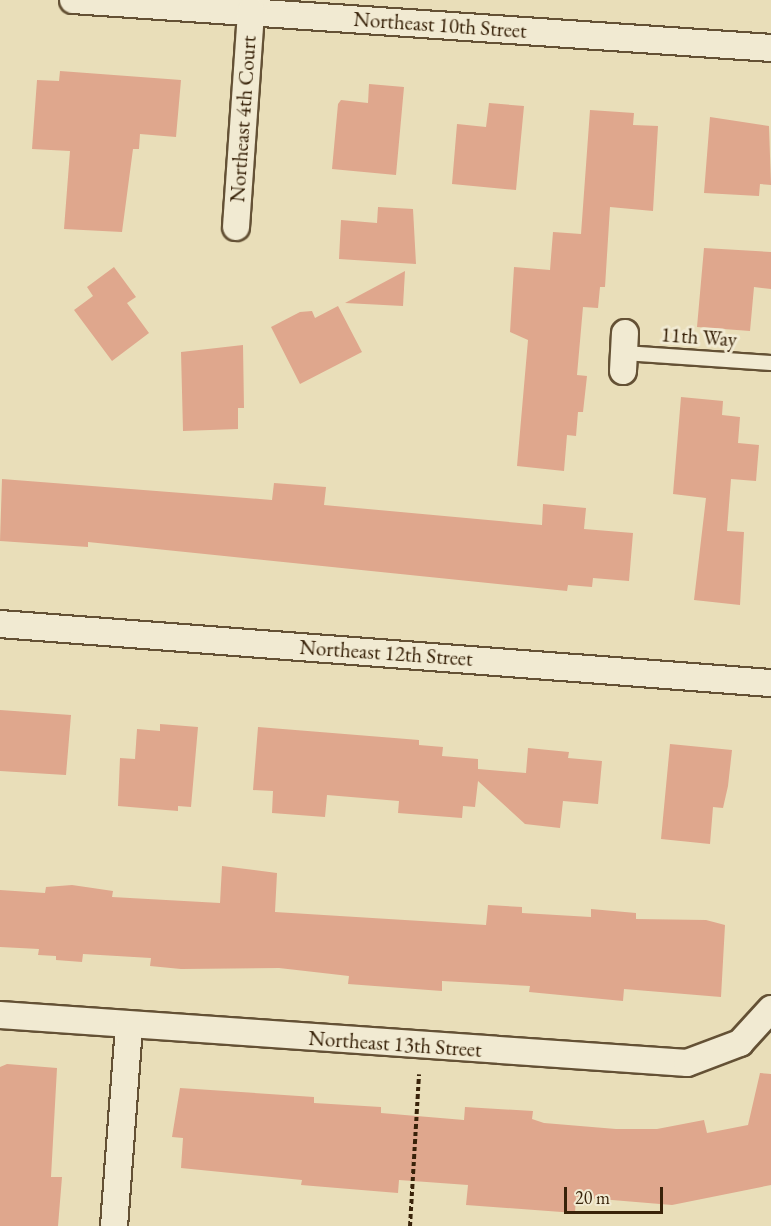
<!DOCTYPE html>
<html>
<head>
<meta charset="utf-8">
<style>
	body { margin:0 }
	#map { position:relative; width:771px; height:1226px; overflow:hidden; background:#e9deb9; font-family:"EB Garamond",serif }
	div>[style] { position:absolute }
	.building>* { inset:0; background:#dfa78d }
	.path>* { height:4px; margin-top:-2px; transform-origin:0; background:repeating-linear-gradient(90deg,#382209 0 4.5px,transparent 0 7.5px) }
	.roads { filter:drop-shadow(2px 0 #645135) drop-shadow(-2px 0 #645135) drop-shadow(0 2px #645135) drop-shadow(0 -2px #645135) }
	.lane>* { height:14px; margin:-7px; padding:0 7px; transform-origin:7px; border-radius:7px; background:#f1ead2 }
	.street>* { height:26px; margin:-13px; padding:0 13px; transform-origin:13px; border-radius:13px; background:#f1ead2 }
	span { translate:-50% -50%; white-space:nowrap; text-align:center; line-height:1.15; -webkit-text-stroke:6px #f1ead2; paint-order:stroke }
	.street-label { font-size:21px; color:#382209 }
	.scale { position:absolute; left:564px; top:1187px; width:99px; height:27px; box-sizing:border-box; border:3px solid #382209; border-top:0; padding-left:8px; font-size:18px; line-height:21px; white-space:nowrap; color:#382209; -webkit-text-stroke:4px #f1ead2; paint-order:stroke }
</style>
</head>
<body>
<div id="map">
	<div class="building">
		<i style="clip-path:polygon(60px 71px,181px 80px,176px 137px,140px 134px,139px 149px,133px 149px,122px 232px,64px 229px,70px 151px,32px 149px,37px 80px,59px 81px)"></i>
		<i style="clip-path:polygon(369px 84px,404px 87px,396px 175px,332px 169px,338px 104px,341px 100px,368px 103px)"></i>
		<i style="clip-path:polygon(489px 103px,524px 106px,516px 190px,452px 184px,457px 124px,486px 127px)"></i>
		<i style="clip-path:polygon(590px 110px,634px 113px,633px 125px,658px 126px,653px 211px,610px 207px,605px 287px,600px 287px,598px 308px,583px 307px,577px 375px,587px 376px,583px 412px,578px 412px,576px 436px,567px 435px,564px 471px,517px 466px,528px 340px,510px 332px,514px 267px,550px 270px,553px 232px,581px 234px)"></i>
		<i style="clip-path:polygon(710px 117px,769px 126px,771px 185px,760px 184px,759px 196px,704px 193px)"></i>
		<i style="clip-path:polygon(378px 207px,413px 209px,416px 264px,339px 259px,341px 220px,377px 223px)"></i>
		<i style="clip-path:polygon(704px 248px,771px 252px,771px 289px,754px 287px,750px 331px,697px 327px)"></i>
		<i style="clip-path:polygon(114px 267px,136px 297px,127px 303px,149px 333px,112px 361px,74px 310px,93px 296px,87px 287px)"></i>
		<i style="clip-path:polygon(405px 271px,403px 306px,345px 303px)"></i>
		<i style="clip-path:polygon(338px 306px,362px 352px,300px 384px,271px 327px,300px 312px,312px 311px,315px 318px)"></i>
		<i style="clip-path:polygon(243px 345px,244px 408px,238px 408px,238px 429px,183px 431px,181px 352px)"></i>
		<i style="clip-path:polygon(681px 397px,723px 401px,722px 415px,740px 417px,738px 443px,759px 445px,756px 481px,731px 479px,727px 531px,744px 532px,740px 605px,694px 600px,706px 498px,673px 494px)"></i>
		<i style="clip-path:polygon(2px 479px,272px 500px,274px 483px,326px 487px,324px 505px,542px 525px,543px 504px,586px 508px,584px 529px,633px 533px,629px 581px,593px 578px,592px 587px,568px 585px,567px 591px,88px 542px,88px 547px,0 541px)"></i>
		<i style="clip-path:polygon(0 710px,71px 715px,66px 775px,0 771px)"></i>
		<i style="clip-path:polygon(160px 724px,198px 727px,191px 807px,178px 806px,178px 811px,118px 806px,120px 758px,135px 759px,137px 729px,160px 731px)"></i>
		<i style="clip-path:polygon(258px 727px,419px 740px,419px 745px,443px 747px,442px 756px,478px 759px,478px 769px,526px 773px,528px 748px,569px 752px,568px 758px,602px 761px,598px 804px,563px 801px,560px 828px,525px 824px,478px 781px,475px 807px,463px 806px,462px 818px,398px 813px,399px 801px,327px 795px,325px 817px,272px 813px,273px 791px,253px 790px)"></i>
		<i style="clip-path:polygon(670px 744px,732px 750px,728px 786px,723px 808px,713px 807px,710px 844px,661px 839px)"></i>
		<i style="clip-path:polygon(222px 866px,277px 873px,275px 912px,486px 925px,488px 905px,522px 907px,522px 913px,591px 917px,591px 909px,636px 913px,636px 919px,706px 920px,725px 925px,721px 997px,624px 989px,623px 1001px,529px 992px,530px 986px,442px 981px,442px 991px,348px 984px,349px 976px,279px 968px,181px 969px,150px 966px,151px 958px,83px 954px,82px 962px,56px 960px,56px 956px,38px 955px,39px 949px,0 947px,0 890px,45px 893px,46px 887px,72px 885px,113px 891px,112px 897px,220px 903px)"></i>
		<i style="clip-path:polygon(7px 1064px,57px 1068px,51px 1177px,62px 1177px,58px 1226px,0 1226px,0 1067px)"></i>
		<i style="clip-path:polygon(760px 1073px,771px 1074px,771px 1185px,672px 1205px,576px 1197px,575px 1213px,466px 1205px,468px 1185px,399px 1180px,398px 1193px,301px 1185px,302px 1180px,181px 1168px,183px 1138px,172px 1137px,180px 1088px,314px 1097px,314px 1103px,381px 1107px,381px 1113px,464px 1120px,465px 1107px,533px 1111px,532px 1119px,544px 1123px,616px 1129px,657px 1129px,704px 1120px,707px 1133px,748px 1125px)"></i>
	</div>
	<div class="path">
		<i style="left:410px;top:1226px;width:152px;rotate:-86.6deg"></i>
	</div>
	<div class="roads">
		<div class="lane">
			<i style="left:624px;top:353px;width:147px;rotate:3.9deg"></i>
		</div>
		<div class="street">
			<i style="left:73px;top:0;width:700px;rotate:3.93deg"></i>
			<i style="left:236px;top:227px;width:217px;rotate:-86deg"></i>
			<i style="left:623px;top:371px;width:38px;rotate:-87deg"></i>
			<i style="left:0;top:624px;width:773px;rotate:4.38deg"></i>
			<i style="left:0;top:1015px;width:689px;rotate:4deg"></i>
			<i style="left:687px;top:1063px;width:57px;rotate:-20.7deg"></i>
			<i style="left:740px;top:1043px;width:46px;rotate:-47.6deg"></i>
			<i style="left:114px;top:1226px;width:202px;rotate:-85.7deg"></i>
		</div>
	</div>
	<div class="street-label">
		<span style="left:440px;top:25px;rotate:4deg">Northeast 10th Street</span>
		<span style="left:243px;top:119px;rotate:-86deg">Northeast 4th Court</span>
		<span style="left:699px;top:337px;rotate:4deg">11th Way</span>
		<span style="left:386px;top:653px;rotate:4deg">Northeast 12th Street</span>
		<span style="left:395px;top:1044px;rotate:4deg">Northeast 13th Street</span>
	</div>
	<div class="scale">20 m</div>
</div>
</body>
</html>
